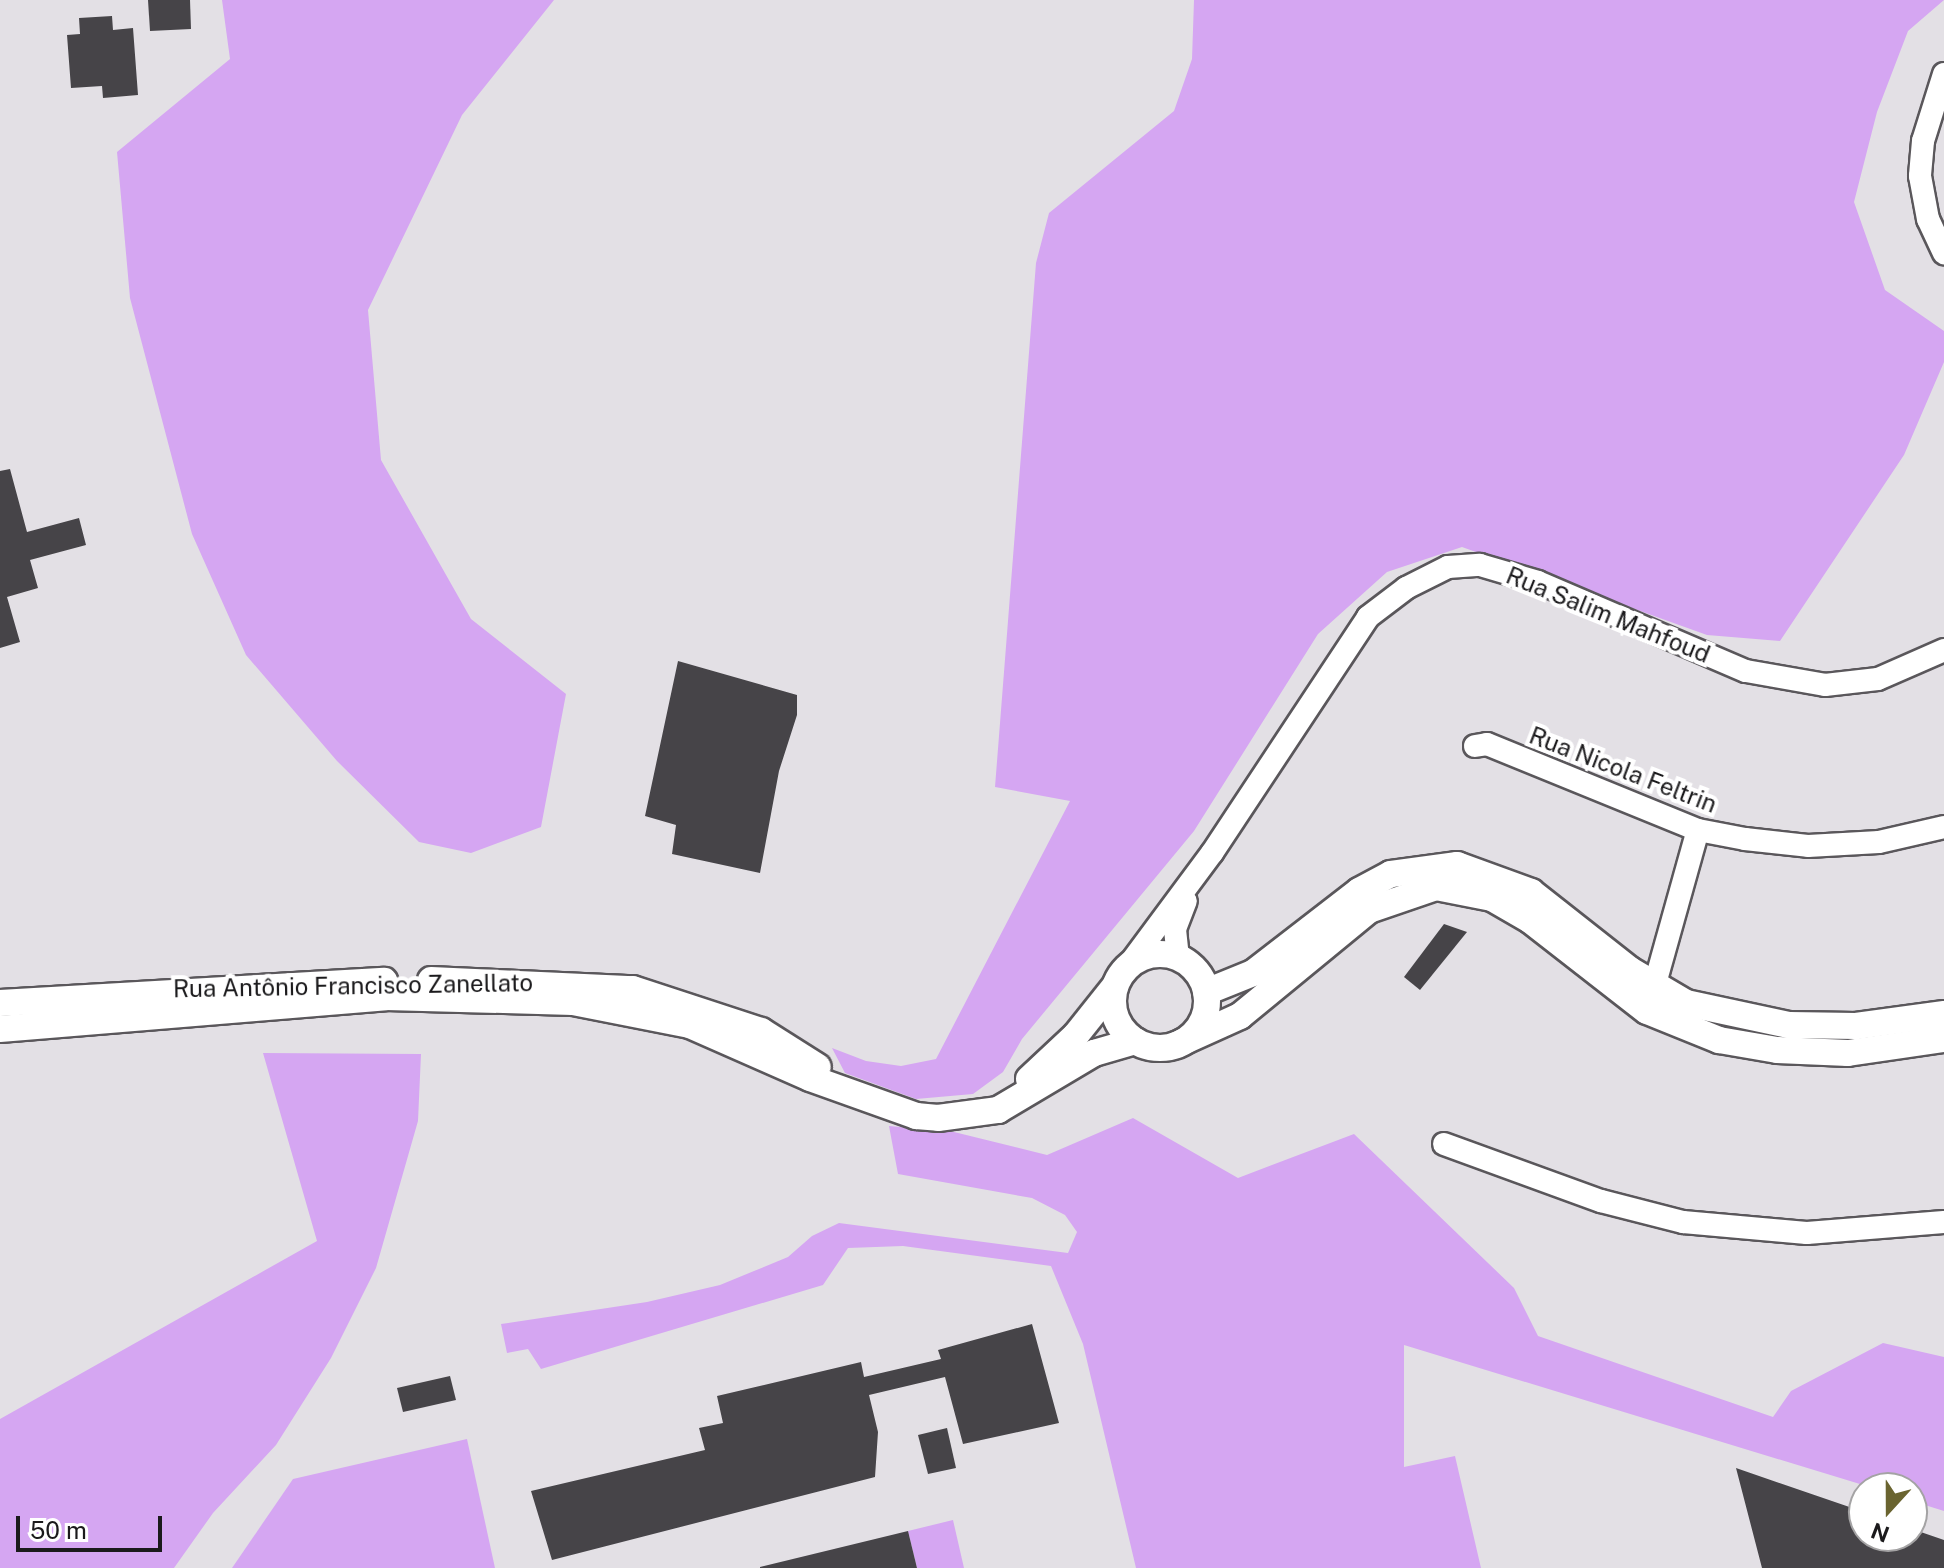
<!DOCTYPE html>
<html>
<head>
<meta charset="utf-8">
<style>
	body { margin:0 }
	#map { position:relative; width:1944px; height:1568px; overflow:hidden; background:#e3e0e5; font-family:"Public Sans",sans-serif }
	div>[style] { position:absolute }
	.green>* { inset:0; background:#d5a6f2 }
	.building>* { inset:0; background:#464448 }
	.roads { filter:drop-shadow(2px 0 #5a575b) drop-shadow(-2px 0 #5a575b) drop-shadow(0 2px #5a575b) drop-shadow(0 -2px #5a575b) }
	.minor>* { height:22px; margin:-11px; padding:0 11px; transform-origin:11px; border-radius:11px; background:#fff }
	.tertiary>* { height:26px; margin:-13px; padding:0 13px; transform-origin:13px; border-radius:13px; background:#fff }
	.tertiary>.ring { margin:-13px; padding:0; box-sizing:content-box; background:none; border:26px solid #fff; border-radius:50% }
	span { translate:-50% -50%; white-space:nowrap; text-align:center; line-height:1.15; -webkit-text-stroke:8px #fff; paint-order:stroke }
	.street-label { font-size:24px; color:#1b1a1c }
	.north { position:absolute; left:1848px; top:1472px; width:80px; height:80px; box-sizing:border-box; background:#fff; border:2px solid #a4a3a4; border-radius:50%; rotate:201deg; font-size:22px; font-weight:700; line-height:32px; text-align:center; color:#1b1a1c }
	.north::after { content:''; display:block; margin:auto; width:28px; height:36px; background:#6a6430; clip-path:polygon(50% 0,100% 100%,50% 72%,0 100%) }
	.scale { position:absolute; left:16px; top:1516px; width:146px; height:36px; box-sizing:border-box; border:4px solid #1b1a1c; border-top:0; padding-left:10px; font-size:24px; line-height:28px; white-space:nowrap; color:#1b1a1c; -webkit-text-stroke:6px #fff; paint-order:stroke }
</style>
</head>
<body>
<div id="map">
	<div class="green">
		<i style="clip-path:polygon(222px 0,554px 0,462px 115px,368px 310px,381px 460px,471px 619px,566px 694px,541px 827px,471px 853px,419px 842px,337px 761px,246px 655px,192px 534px,130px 298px,117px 152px,230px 59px)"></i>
		<i style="clip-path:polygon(1194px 0,1944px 0,1908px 31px,1877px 112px,1854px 202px,1885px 290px,1944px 331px,1944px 362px,1904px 455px,1780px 641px,1707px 635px,1462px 547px,1387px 572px,1318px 634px,1194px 831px,1022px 1039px,1003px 1072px,973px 1094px,916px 1099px,845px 1073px,832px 1048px,866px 1061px,901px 1066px,936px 1059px,1070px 801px,995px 787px,1036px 263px,1049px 213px,1174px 111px,1192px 59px)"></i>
		<i style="clip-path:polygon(263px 1053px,421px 1054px,418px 1121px,376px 1268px,331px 1358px,276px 1445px,213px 1513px,174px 1568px,0 1568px,0 1419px,317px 1241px)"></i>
		<i style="clip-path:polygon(1133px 1118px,1238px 1178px,1354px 1134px,1514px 1288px,1538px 1336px,1773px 1417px,1791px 1391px,1883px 1343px,1944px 1357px,1944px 1511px,1912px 1501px,1912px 1488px,1873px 1488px,1404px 1345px,1404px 1467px,1455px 1456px,1481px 1568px,1136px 1568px,1083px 1344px,1051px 1266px,903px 1246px,848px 1248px,823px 1285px,541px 1369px,528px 1349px,507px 1353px,501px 1324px,647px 1302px,720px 1285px,788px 1257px,812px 1236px,839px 1223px,1068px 1253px,1077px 1232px,1065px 1215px,1032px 1198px,898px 1174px,889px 1126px,954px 1132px,1047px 1155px)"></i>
		<i style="clip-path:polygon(467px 1439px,495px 1568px,232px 1568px,293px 1479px)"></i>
		<i style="clip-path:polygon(953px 1520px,964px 1568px,917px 1568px,908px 1531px)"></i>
	</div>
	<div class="building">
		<i style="clip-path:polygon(148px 0,190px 0,191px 29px,150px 31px)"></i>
		<i style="clip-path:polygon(112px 16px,113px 30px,133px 28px,138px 95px,103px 98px,102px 86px,71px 88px,67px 35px,80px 34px,79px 18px)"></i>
		<i style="clip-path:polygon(10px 469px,27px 532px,79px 518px,86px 545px,30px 560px,38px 588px,7px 597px,20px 642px,0 648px,0 471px)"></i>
		<i style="clip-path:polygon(678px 661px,797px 695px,797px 715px,779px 771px,760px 873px,672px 854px,676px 825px,645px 816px)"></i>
		<i style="clip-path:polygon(1444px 924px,1467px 932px,1420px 990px,1404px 977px)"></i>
		<i style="clip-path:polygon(1032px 1324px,1059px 1423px,963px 1444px,945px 1377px,869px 1395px,878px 1432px,875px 1477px,552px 1560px,531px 1491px,705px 1450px,699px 1428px,723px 1423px,717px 1396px,861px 1362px,864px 1377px,941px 1359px,938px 1350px)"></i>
		<i style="clip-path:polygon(450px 1376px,456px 1400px,403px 1412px,397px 1388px)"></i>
		<i style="clip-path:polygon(947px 1428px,956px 1468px,928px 1474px,918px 1435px)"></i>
		<i style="clip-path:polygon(1736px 1468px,1864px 1512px,1864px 1536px,1912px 1536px,1912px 1529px,1944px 1540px,1944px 1568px,1762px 1568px)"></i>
		<i style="clip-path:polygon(908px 1531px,917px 1568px,760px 1568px,760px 1567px)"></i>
	</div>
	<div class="roads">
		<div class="minor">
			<i style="left:1944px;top:74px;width:70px;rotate:107.4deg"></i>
			<i style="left:1923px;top:141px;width:35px;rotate:95deg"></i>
			<i style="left:1920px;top:176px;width:44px;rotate:79.5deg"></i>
			<i style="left:1928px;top:219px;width:38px;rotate:65deg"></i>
			<i style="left:1475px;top:746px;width:12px;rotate:-9deg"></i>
			<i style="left:1487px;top:744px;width:228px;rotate:22.2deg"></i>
			<i style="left:1698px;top:830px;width:48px;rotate:10.8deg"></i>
			<i style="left:1745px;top:839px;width:63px;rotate:6.3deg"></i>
			<i style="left:1808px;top:846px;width:71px;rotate:-3.2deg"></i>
			<i style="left:1879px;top:842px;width:67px;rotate:-13deg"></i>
			<i style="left:1178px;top:958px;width:29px;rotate:-96deg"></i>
			<i style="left:1175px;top:929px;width:30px;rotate:-69deg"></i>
			<i style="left:1128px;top:966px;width:141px;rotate:-53.4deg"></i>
			<i style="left:1212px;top:853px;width:283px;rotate:-56.5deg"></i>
			<i style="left:1368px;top:617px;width:48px;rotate:-37.3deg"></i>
			<i style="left:1406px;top:588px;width:47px;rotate:-26.6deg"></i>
			<i style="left:1448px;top:567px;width:32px;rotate:-4deg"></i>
			<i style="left:1480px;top:565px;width:60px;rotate:16.3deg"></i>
			<i style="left:1538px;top:582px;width:226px;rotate:23.2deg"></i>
			<i style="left:1746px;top:671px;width:80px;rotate:10deg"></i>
			<i style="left:1825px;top:685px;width:53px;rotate:-6.5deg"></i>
			<i style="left:1878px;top:679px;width:72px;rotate:-23.7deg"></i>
			<i style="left:1651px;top:998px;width:174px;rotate:-74.4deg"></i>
			<i style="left:1444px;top:1144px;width:167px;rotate:20deg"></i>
			<i style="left:1601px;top:1201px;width:85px;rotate:14.4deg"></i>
			<i style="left:1683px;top:1222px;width:124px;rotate:5.1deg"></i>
			<i style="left:1807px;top:1233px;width:137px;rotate:-4.6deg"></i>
		</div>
		<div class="tertiary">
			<i class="ring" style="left:1113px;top:954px;width:68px;height:68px"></i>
			<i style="left:431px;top:980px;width:202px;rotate:2.6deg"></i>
			<i style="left:633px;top:989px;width:135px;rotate:18.2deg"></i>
			<i style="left:761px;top:1031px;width:67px;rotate:32.3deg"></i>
			<i style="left:1206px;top:992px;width:51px;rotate:-22deg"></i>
			<i style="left:1253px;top:973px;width:134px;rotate:-37.7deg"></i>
			<i style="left:1359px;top:891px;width:36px;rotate:-28deg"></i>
			<i style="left:1391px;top:874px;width:67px;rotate:-7.8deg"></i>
			<i style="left:1457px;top:865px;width:79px;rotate:20deg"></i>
			<i style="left:1531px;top:892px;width:126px;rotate:38.2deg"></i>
			<i style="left:1630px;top:970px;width:65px;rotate:30.5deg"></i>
			<i style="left:1686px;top:1003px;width:105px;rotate:12.1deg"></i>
			<i style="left:1789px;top:1025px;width:67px;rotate:0.9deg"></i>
			<i style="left:1856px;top:1026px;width:89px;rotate:-7.8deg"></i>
			<i style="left:0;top:1003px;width:385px;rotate:-3.3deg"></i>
			<i style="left:0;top:1029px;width:387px;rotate:-4.7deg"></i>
			<i style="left:386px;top:997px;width:187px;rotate:1.5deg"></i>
			<i style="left:573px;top:1002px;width:119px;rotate:11.1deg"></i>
			<i style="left:690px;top:1025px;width:131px;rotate:23.8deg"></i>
			<i style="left:810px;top:1078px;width:113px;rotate:19.7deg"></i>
			<i style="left:916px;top:1116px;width:22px;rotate:5deg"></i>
			<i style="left:938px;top:1118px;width:61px;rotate:-7.6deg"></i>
			<i style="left:998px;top:1110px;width:112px;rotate:-30.7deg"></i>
			<i style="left:1094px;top:1053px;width:43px;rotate:-16.3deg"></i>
			<i style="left:1176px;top:1045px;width:70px;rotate:-24.4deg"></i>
			<i style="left:1240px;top:1016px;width:167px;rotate:-39.4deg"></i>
			<i style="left:1369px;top:910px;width:71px;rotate:-18.9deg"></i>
			<i style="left:1436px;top:887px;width:57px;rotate:11.1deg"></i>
			<i style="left:1492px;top:898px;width:44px;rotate:30.1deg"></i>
			<i style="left:1530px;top:920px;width:148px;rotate:37.9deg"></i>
			<i style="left:1647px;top:1011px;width:78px;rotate:21.9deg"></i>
			<i style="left:1719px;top:1040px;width:59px;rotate:9.8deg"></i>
			<i style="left:1777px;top:1050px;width:71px;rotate:2.4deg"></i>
			<i style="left:1848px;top:1053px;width:97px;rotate:-8.3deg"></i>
			<i style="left:1029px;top:1079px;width:64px;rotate:-43.1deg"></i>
			<i style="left:1076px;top:1035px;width:63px;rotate:-51.5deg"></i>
		</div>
	</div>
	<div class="street-label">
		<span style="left:1608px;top:615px;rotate:22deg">Rua Salim Mahfoud</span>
		<span style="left:1623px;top:770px;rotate:21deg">Rua Nicola Feltrin</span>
		<span style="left:353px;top:986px;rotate:-1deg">Rua Antônio Francisco Zanellato</span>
	</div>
	<div class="north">N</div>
	<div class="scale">50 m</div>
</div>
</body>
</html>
